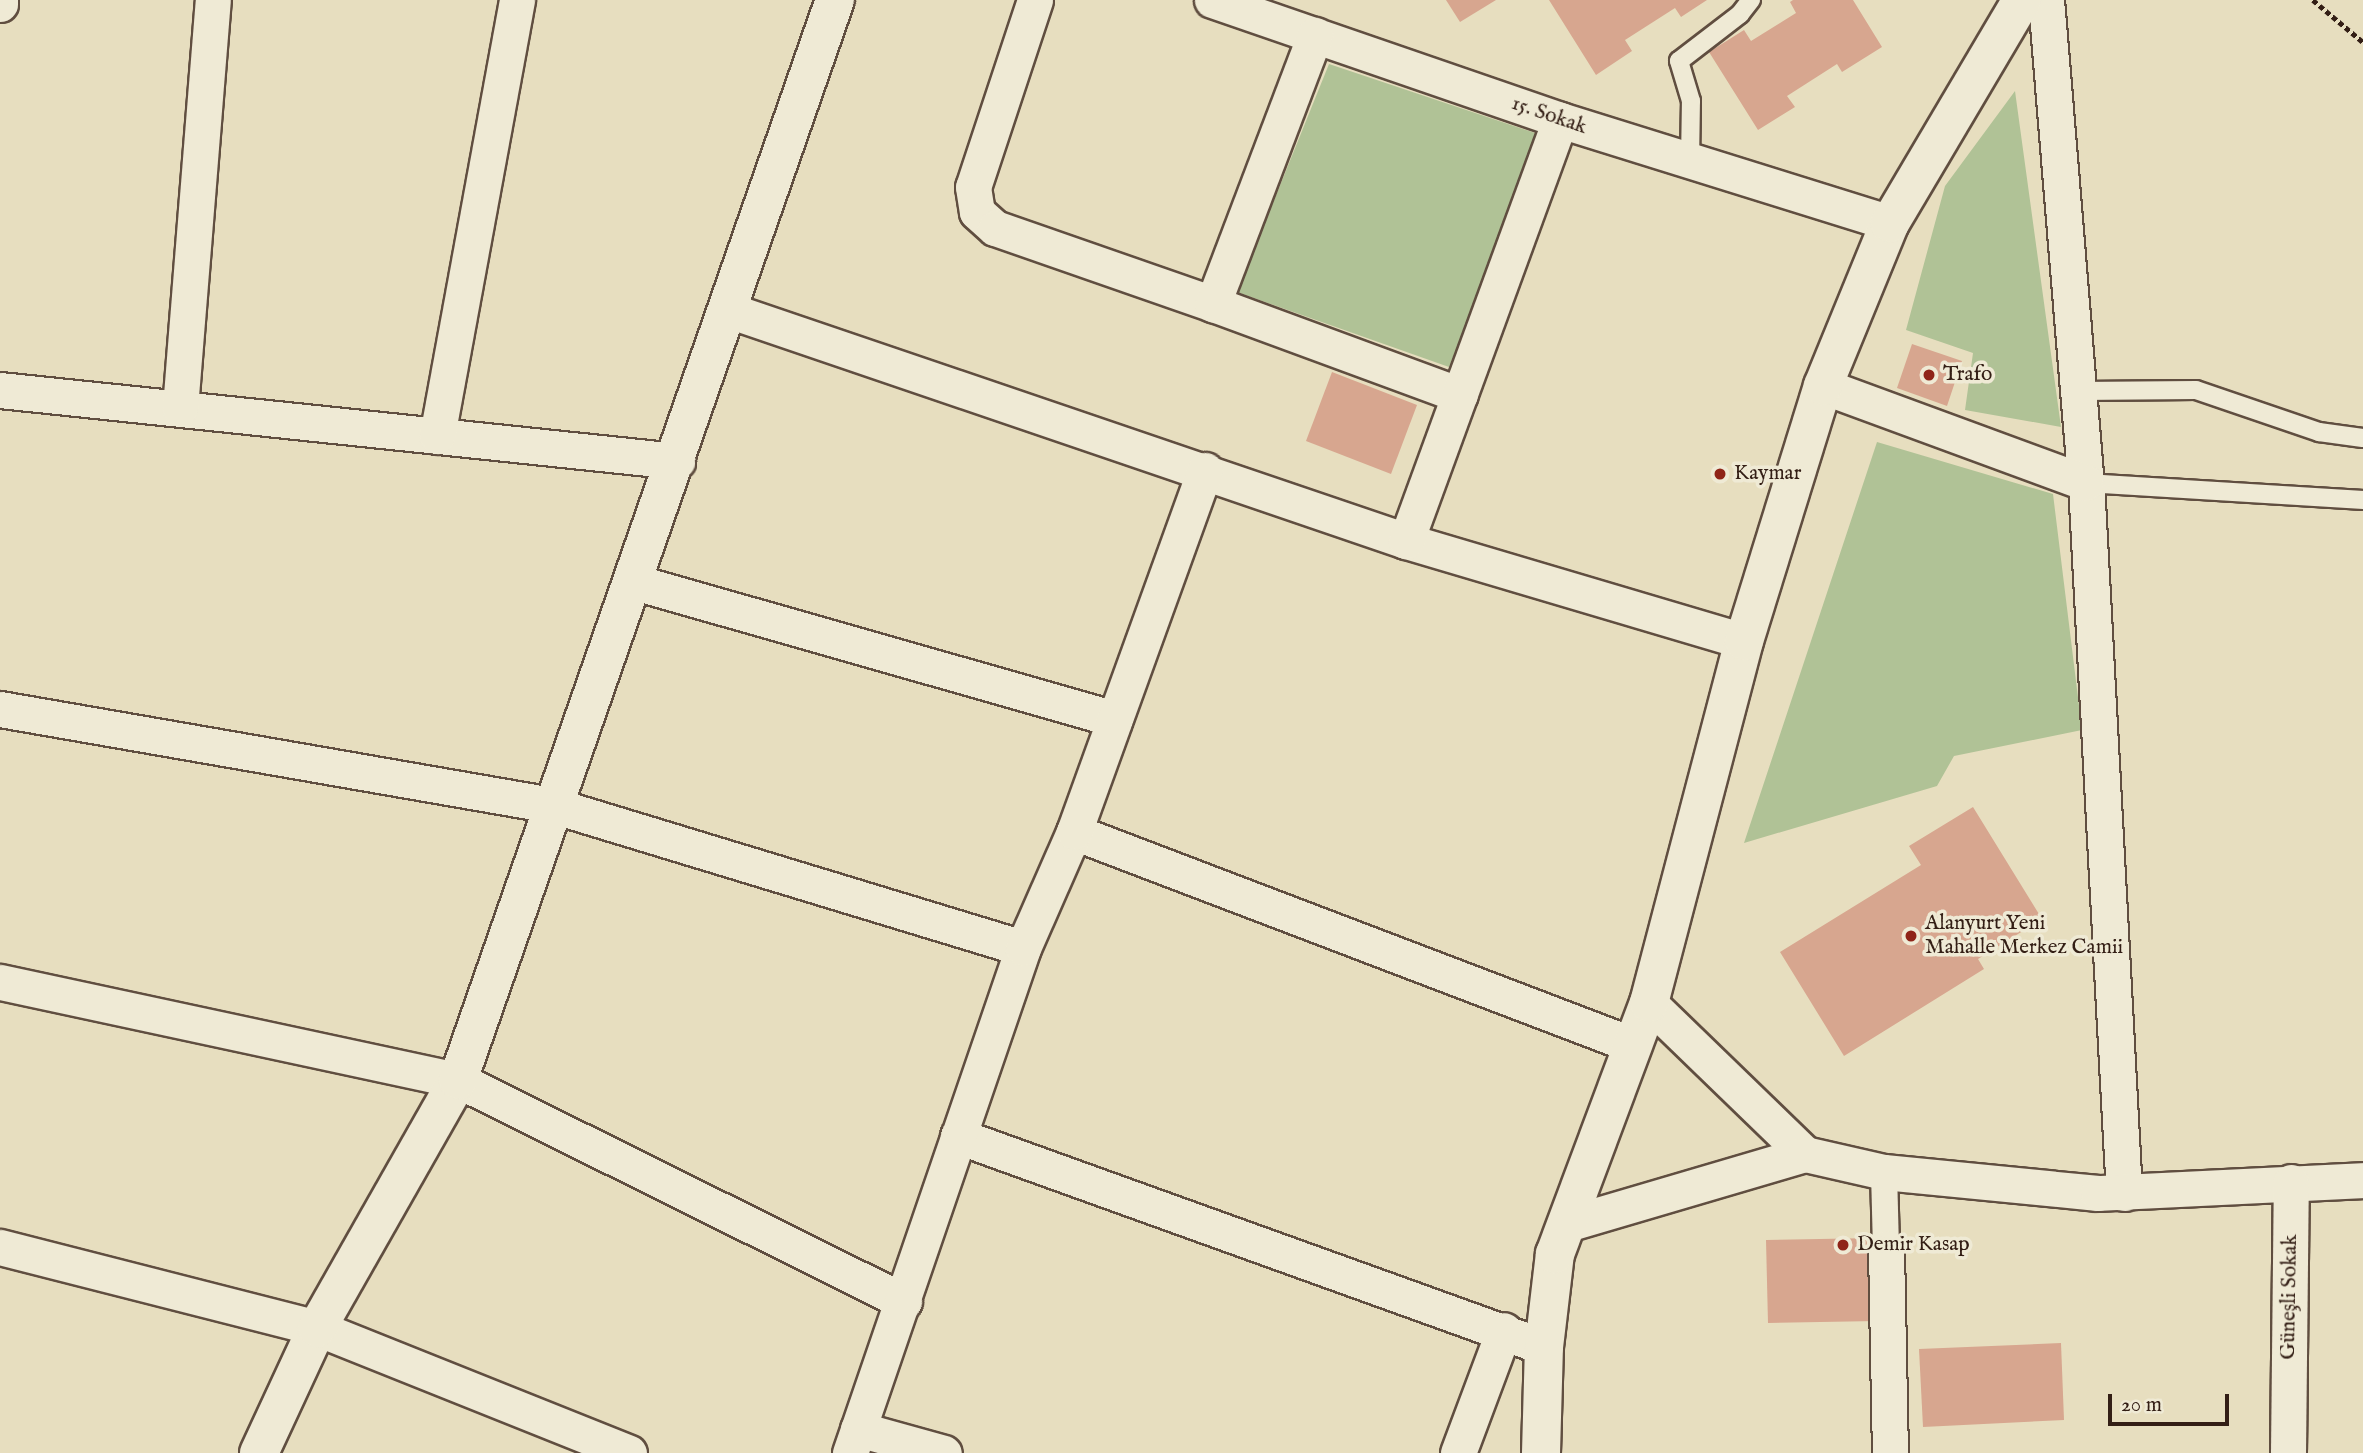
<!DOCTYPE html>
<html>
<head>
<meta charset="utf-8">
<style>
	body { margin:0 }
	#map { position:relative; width:2363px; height:1453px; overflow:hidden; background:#e7debf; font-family:"IM FELL English",serif }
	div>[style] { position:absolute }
	.green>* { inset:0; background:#b0c296 }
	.building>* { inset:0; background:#d7a68f }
	.path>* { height:4.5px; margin-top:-2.25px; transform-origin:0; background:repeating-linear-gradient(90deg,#331e15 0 5px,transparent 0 8.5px) }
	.roads { filter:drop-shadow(2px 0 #604e40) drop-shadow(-2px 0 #604e40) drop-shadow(0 2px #604e40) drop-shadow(0 -2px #604e40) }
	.service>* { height:18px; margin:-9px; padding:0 9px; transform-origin:9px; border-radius:9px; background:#efead5 }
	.pedestrian>* { height:26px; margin:-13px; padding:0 13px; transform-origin:13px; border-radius:13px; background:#efead5 }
	.minor>* { height:35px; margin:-17.5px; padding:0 17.5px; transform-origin:17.5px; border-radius:17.5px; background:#efead5 }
	.tertiary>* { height:38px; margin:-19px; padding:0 19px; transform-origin:19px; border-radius:19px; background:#efead5 }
	.dots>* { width:19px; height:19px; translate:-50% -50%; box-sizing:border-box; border:4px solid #efead5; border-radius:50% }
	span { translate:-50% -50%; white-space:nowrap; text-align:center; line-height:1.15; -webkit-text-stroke:7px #efead5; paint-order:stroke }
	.street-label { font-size:21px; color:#331e15 }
	.poi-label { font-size:21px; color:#331e15 }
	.left { translate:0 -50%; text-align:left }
	.scale { position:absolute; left:2108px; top:1394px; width:121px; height:32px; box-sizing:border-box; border:4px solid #331e15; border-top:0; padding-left:9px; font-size:21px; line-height:24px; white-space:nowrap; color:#331e15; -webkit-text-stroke:5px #efead5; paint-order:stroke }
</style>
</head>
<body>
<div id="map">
	<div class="green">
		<i style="clip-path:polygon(1329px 64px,1541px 135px,1449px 367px,1237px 292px)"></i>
		<i style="clip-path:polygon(2015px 91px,2061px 427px,1965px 410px,1973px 353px,1906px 330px,1945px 186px)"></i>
		<i style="clip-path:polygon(1877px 442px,2053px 494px,2082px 730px,1954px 756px,1937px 786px,1744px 843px)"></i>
	</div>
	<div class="building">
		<i style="clip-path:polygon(1446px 0,1496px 0,1460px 22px)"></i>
		<i style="clip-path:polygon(1549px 0,1707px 0,1681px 17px,1675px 8px,1625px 40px,1632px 51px,1596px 75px)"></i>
		<i style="clip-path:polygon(1793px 0,1853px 0,1882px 47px,1842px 72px,1837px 64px,1787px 96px,1795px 107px,1758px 130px,1709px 52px,1744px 30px,1751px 41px,1796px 13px,1790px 2px)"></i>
		<i style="clip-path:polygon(1912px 344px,1962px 361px,1947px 406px,1897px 388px)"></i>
		<i style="clip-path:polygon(1332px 372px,1417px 405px,1391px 474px,1306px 441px)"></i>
		<i style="clip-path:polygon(1973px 807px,2042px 919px,1978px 959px,1984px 969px,1844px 1056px,1780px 952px,1921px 865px,1909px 846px)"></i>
		<i style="clip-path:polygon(1875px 1238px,1877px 1321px,1768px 1323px,1766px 1240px)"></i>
		<i style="clip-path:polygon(2061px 1343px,2064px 1420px,1923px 1427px,1919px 1349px)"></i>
	</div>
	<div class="path">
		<i style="left:2313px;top:0;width:65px;rotate:40deg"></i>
	</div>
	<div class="roads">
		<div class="service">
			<i style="left:1690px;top:162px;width:61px;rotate:-89.1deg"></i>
			<i style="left:1691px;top:101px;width:42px;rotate:-106.7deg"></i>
			<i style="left:1679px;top:61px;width:77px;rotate:-37.6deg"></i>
			<i style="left:1740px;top:14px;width:18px;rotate:-52deg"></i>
			<i style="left:2079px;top:391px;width:117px;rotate:-0.5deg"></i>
			<i style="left:2196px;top:390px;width:130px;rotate:18.9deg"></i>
			<i style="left:2319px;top:432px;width:44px;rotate:7.8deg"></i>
			<i style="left:2086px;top:483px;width:278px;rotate:3.5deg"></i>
		</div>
		<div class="pedestrian">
			<i style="left:1884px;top:1172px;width:76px;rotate:88.5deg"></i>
		</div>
		<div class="minor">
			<i style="left:1035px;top:0;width:197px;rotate:108.3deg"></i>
			<i style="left:973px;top:187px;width:25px;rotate:81deg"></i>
			<i style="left:977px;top:212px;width:24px;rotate:42deg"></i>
			<i style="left:995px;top:228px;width:231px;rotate:19.2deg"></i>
			<i style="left:1212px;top:0;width:368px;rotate:19deg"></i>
			<i style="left:1560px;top:120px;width:346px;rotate:17.3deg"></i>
			<i style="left:2046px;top:0;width:485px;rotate:85.3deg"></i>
			<i style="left:2086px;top:483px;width:711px;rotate:86.94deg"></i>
			<i style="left:0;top:4px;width:4px;rotate:-90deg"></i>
			<i style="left:1315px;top:35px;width:288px;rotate:110.8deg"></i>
			<i style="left:1213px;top:304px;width:263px;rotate:20.2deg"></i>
			<i style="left:728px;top:310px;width:716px;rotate:18.81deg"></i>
			<i style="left:1406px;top:541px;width:352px;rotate:16.5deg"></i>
			<i style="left:1823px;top:386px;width:280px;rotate:20.2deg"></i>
			<i style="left:0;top:390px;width:681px;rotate:5.99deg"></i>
			<i style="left:180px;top:408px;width:409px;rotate:-85.4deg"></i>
			<i style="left:437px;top:436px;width:443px;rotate:-79.6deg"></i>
			<i style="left:1406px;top:541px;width:448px;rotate:-69.9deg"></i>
			<i style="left:631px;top:581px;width:503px;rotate:15.91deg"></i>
			<i style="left:0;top:709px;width:560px;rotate:9.87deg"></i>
			<i style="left:552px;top:805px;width:492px;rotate:16.9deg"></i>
			<i style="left:1074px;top:832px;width:598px;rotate:20.86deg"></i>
			<i style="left:0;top:982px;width:468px;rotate:12.1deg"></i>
			<i style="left:458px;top:1080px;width:498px;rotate:26.4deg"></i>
			<i style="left:1649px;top:1003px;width:217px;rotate:44.1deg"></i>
			<i style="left:958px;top:1136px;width:623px;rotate:19.8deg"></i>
			<i style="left:1567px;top:1224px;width:248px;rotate:-16.4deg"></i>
			<i style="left:1805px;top:1154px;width:81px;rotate:12.8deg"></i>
			<i style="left:1884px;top:1172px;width:215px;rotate:5.6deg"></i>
			<i style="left:2098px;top:1193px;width:265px;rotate:-2.8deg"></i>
			<i style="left:0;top:1247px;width:327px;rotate:14.3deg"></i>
			<i style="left:317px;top:1328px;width:336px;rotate:21.8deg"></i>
			<i style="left:1886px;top:1248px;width:205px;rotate:88.9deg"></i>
			<i style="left:858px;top:1429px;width:89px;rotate:15.6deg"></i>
			<i style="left:850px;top:1453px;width:534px;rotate:-71.09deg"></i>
			<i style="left:1023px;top:948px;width:127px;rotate:-66.3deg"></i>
			<i style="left:1074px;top:832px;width:385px;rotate:-70.1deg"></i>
			<i style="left:1458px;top:1453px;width:131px;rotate:-69.5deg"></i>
			<i style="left:2288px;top:1453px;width:271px;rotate:-89.4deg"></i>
		</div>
		<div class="tertiary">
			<i style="left:259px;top:1453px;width:138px;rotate:-65.1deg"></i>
			<i style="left:317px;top:1328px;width:285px;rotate:-60.4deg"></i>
			<i style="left:458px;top:1080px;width:1144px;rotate:-70.76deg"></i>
			<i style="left:1541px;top:1453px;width:106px;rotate:-88.4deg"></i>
			<i style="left:1544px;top:1347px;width:94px;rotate:-83.3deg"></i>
			<i style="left:1555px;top:1254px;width:268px;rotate:-69.5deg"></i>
			<i style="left:1649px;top:1003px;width:374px;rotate:-75.3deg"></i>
			<i style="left:1744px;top:641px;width:267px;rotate:-72.8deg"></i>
			<i style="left:1823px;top:386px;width:176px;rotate:-67.7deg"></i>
			<i style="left:1890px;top:223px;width:259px;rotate:-59.4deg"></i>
		</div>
	</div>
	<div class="dots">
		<i style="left:1929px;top:375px;background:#8f2418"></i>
		<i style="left:1720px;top:474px;background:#8f2418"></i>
		<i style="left:1911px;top:936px;background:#8f2418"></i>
		<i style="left:1843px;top:1245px;background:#8f2418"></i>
	</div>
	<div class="street-label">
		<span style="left:1549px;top:116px;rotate:19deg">15. Sokak</span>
		<span style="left:2290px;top:1297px;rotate:-89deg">Güneşli Sokak</span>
	</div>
	<div class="poi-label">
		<span class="left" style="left:1943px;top:375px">Trafo</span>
		<span class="left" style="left:1734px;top:474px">Kaymar</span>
		<span class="left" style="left:1925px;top:936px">Alanyurt Yeni<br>Mahalle Merkez Camii</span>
		<span class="left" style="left:1857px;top:1245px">Demir Kasap</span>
	</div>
	<div class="scale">20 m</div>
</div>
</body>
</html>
